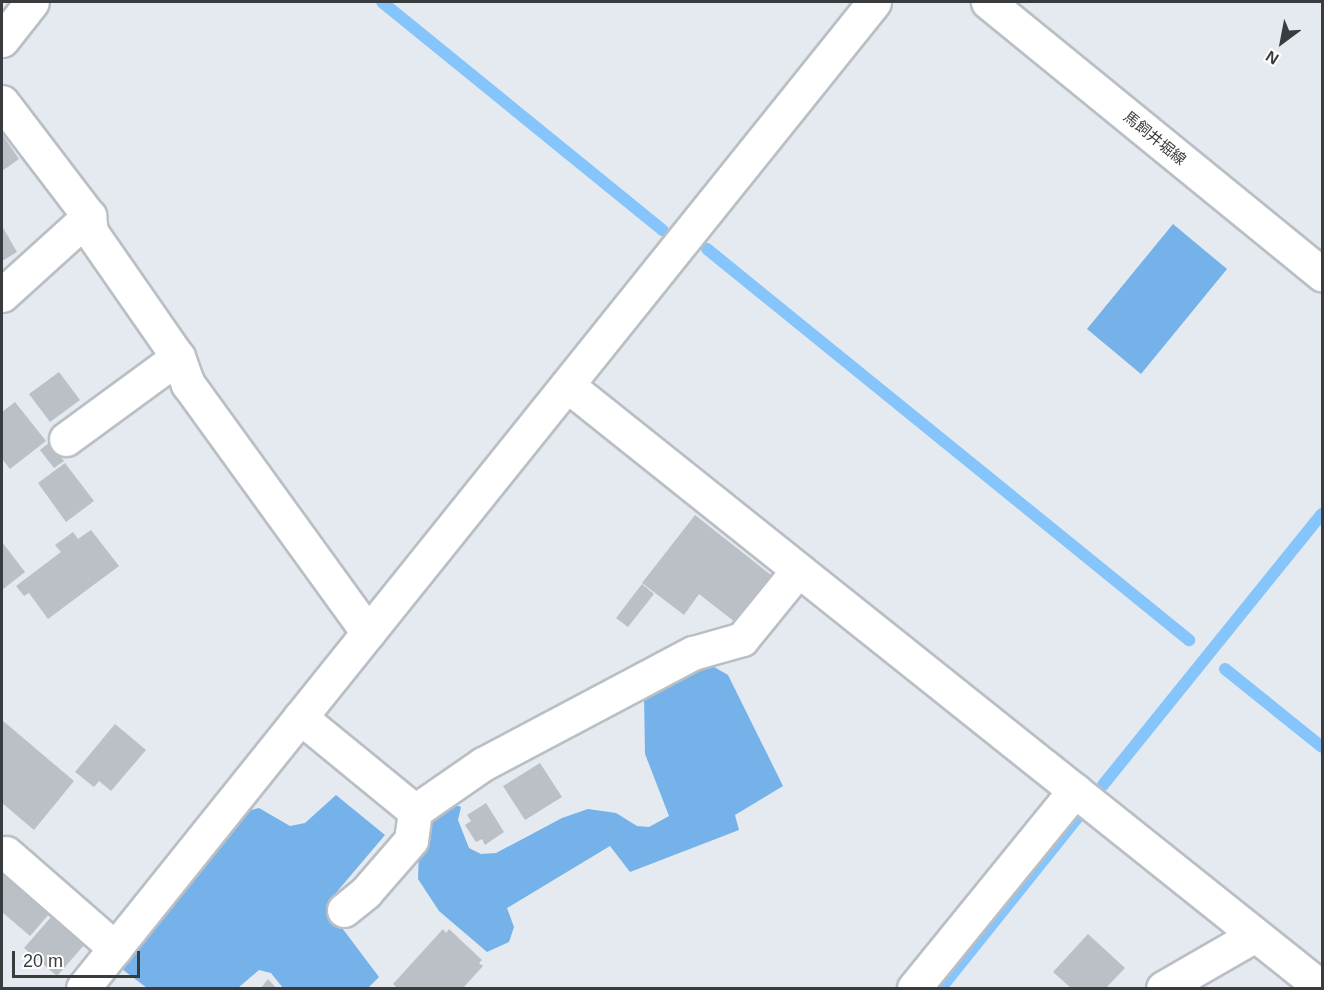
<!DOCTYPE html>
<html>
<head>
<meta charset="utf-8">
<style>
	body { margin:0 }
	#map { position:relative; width:1324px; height:990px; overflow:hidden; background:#e4eaf0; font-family:Arial,"Noto Sans JP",sans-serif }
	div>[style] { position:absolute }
	.forest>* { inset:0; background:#75b2e9 }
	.stream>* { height:12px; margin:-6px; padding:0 6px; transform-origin:6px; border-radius:6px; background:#86c5fc }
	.building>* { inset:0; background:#bac0c6 }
	.roads { filter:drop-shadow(2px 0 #b9bfc5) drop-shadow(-2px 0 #b9bfc5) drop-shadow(0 2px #b9bfc5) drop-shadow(0 -2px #b9bfc5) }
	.minor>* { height:33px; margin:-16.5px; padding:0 16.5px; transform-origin:16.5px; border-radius:16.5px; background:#fff }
	.major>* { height:33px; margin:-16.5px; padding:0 16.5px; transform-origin:16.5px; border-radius:16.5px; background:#fff }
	span { translate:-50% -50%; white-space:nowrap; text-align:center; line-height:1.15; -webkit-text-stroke:6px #fff; paint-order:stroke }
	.street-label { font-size:15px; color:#393c3e }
	.frame { position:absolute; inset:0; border:3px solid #393c3e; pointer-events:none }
	.north { position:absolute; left:1252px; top:12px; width:60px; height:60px; -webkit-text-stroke:4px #fff; paint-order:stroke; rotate:212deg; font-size:16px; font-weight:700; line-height:24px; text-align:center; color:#393c3e }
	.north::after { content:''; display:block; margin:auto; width:21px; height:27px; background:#393c3e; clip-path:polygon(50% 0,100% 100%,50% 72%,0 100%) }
	.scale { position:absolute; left:12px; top:951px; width:128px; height:27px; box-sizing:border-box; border:3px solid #393c3e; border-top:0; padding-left:8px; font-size:18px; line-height:21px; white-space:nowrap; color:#393c3e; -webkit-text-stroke:4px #fff; paint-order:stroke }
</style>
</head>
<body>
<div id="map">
	<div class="forest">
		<i style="clip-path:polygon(1173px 224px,1227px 269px,1141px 374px,1087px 329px)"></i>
		<i style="clip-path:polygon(709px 664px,728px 675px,783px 786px,735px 815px,739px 830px,630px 872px,610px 846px,507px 908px,514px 927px,509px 942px,487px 952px,439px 911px,418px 879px,419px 850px,431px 821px,450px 803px,461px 807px,458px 820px,469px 848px,481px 854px,496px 853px,562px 818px,588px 809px,616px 813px,637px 826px,649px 827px,669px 816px,645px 754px,644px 695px,698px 666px)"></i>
		<i style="clip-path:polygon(336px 795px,385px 835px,335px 894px,330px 912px,379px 977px,368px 988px,283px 988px,271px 973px,259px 970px,238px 988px,147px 988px,118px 966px,244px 812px,259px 808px,290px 826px,305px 823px)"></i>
	</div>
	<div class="stream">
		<i style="left:382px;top:2px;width:362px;rotate:39.1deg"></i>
		<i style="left:707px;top:249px;width:621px;rotate:39.05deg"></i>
		<i style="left:1225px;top:669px;width:124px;rotate:38.8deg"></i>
		<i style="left:1103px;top:785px;width:348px;rotate:-51.1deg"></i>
		<i style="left:941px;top:988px;width:218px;rotate:-51.3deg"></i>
	</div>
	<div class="building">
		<i style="clip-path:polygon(2px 134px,19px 159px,2px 171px)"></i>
		<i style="clip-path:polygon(2px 226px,17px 252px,2px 261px)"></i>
		<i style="clip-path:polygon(59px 372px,80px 400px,50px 422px,29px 394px)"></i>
		<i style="clip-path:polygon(15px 402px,46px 441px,10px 469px,2px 459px,2px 412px)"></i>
		<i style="clip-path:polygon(50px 442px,64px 461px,54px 468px,40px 450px)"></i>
		<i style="clip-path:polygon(65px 463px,94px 501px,66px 522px,38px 483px)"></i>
		<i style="clip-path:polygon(695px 515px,771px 575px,735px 622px,699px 594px,684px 615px,642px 583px)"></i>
		<i style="clip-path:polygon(91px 530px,119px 566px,48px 619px,29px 593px,24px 596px,16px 586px,61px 552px,55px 545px,73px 532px,78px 539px)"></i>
		<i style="clip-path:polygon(2px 542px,25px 572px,2px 590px)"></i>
		<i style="clip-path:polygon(642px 584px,654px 594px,628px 627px,616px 618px)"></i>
		<i style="clip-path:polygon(2px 720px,74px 781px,34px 830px,2px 803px)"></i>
		<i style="clip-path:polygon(115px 724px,146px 750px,111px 791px,99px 781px,94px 787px,75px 772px)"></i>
		<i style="clip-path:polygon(540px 763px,562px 797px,525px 820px,503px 786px)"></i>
		<i style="clip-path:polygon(486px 803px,504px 832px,485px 845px,482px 839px,476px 842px,465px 825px,471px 821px,467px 815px)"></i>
		<i style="clip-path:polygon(2px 869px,51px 912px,30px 936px,2px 912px)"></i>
		<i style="clip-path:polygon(52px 916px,85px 944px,57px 976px,24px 948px)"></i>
		<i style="clip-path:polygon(443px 929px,446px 933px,449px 929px,482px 960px,479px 963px,483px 966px,463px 988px,397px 988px,393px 984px)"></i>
		<i style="clip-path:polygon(1088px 934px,1125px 968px,1106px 988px,1071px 988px,1053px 972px)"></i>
		<i style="clip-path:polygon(268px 979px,276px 988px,261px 988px)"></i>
	</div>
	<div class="roads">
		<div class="minor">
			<i style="left:2px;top:40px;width:48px;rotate:-51.7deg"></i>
			<i style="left:2px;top:102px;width:143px;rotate:52.7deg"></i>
			<i style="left:89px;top:216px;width:16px;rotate:83deg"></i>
			<i style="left:91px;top:232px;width:152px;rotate:55.2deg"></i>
			<i style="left:178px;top:357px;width:29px;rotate:70deg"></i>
			<i style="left:188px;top:384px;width:307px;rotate:54.1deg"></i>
			<i style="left:2px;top:295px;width:118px;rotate:-42.2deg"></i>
			<i style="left:567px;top:385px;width:966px;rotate:38.61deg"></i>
			<i style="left:66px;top:439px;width:139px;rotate:-36.2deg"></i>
			<i style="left:300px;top:717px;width:149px;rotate:39.3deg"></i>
			<i style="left:415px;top:811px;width:83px;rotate:-34.7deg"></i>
			<i style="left:483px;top:764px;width:238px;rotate:-27.9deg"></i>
			<i style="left:693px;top:653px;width:51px;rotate:-15.9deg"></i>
			<i style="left:742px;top:639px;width:89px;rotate:-50.9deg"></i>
			<i style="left:6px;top:853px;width:145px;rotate:41.1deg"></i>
			<i style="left:344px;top:910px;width:28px;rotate:-39deg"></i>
			<i style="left:366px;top:892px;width:69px;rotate:-49.1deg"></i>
			<i style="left:411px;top:840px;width:29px;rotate:-82deg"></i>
			<i style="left:83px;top:988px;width:1264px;rotate:-51.26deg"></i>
			<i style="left:914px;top:988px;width:255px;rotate:-50.9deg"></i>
			<i style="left:1163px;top:988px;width:106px;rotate:-29.9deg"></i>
		</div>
		<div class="major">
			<i style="left:988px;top:2px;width:431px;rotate:39.2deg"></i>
		</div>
	</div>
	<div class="street-label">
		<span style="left:1155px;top:138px;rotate:39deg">馬飼井堀線</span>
	</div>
	<div class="frame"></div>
	<div class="north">N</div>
	<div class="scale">20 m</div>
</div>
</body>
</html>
